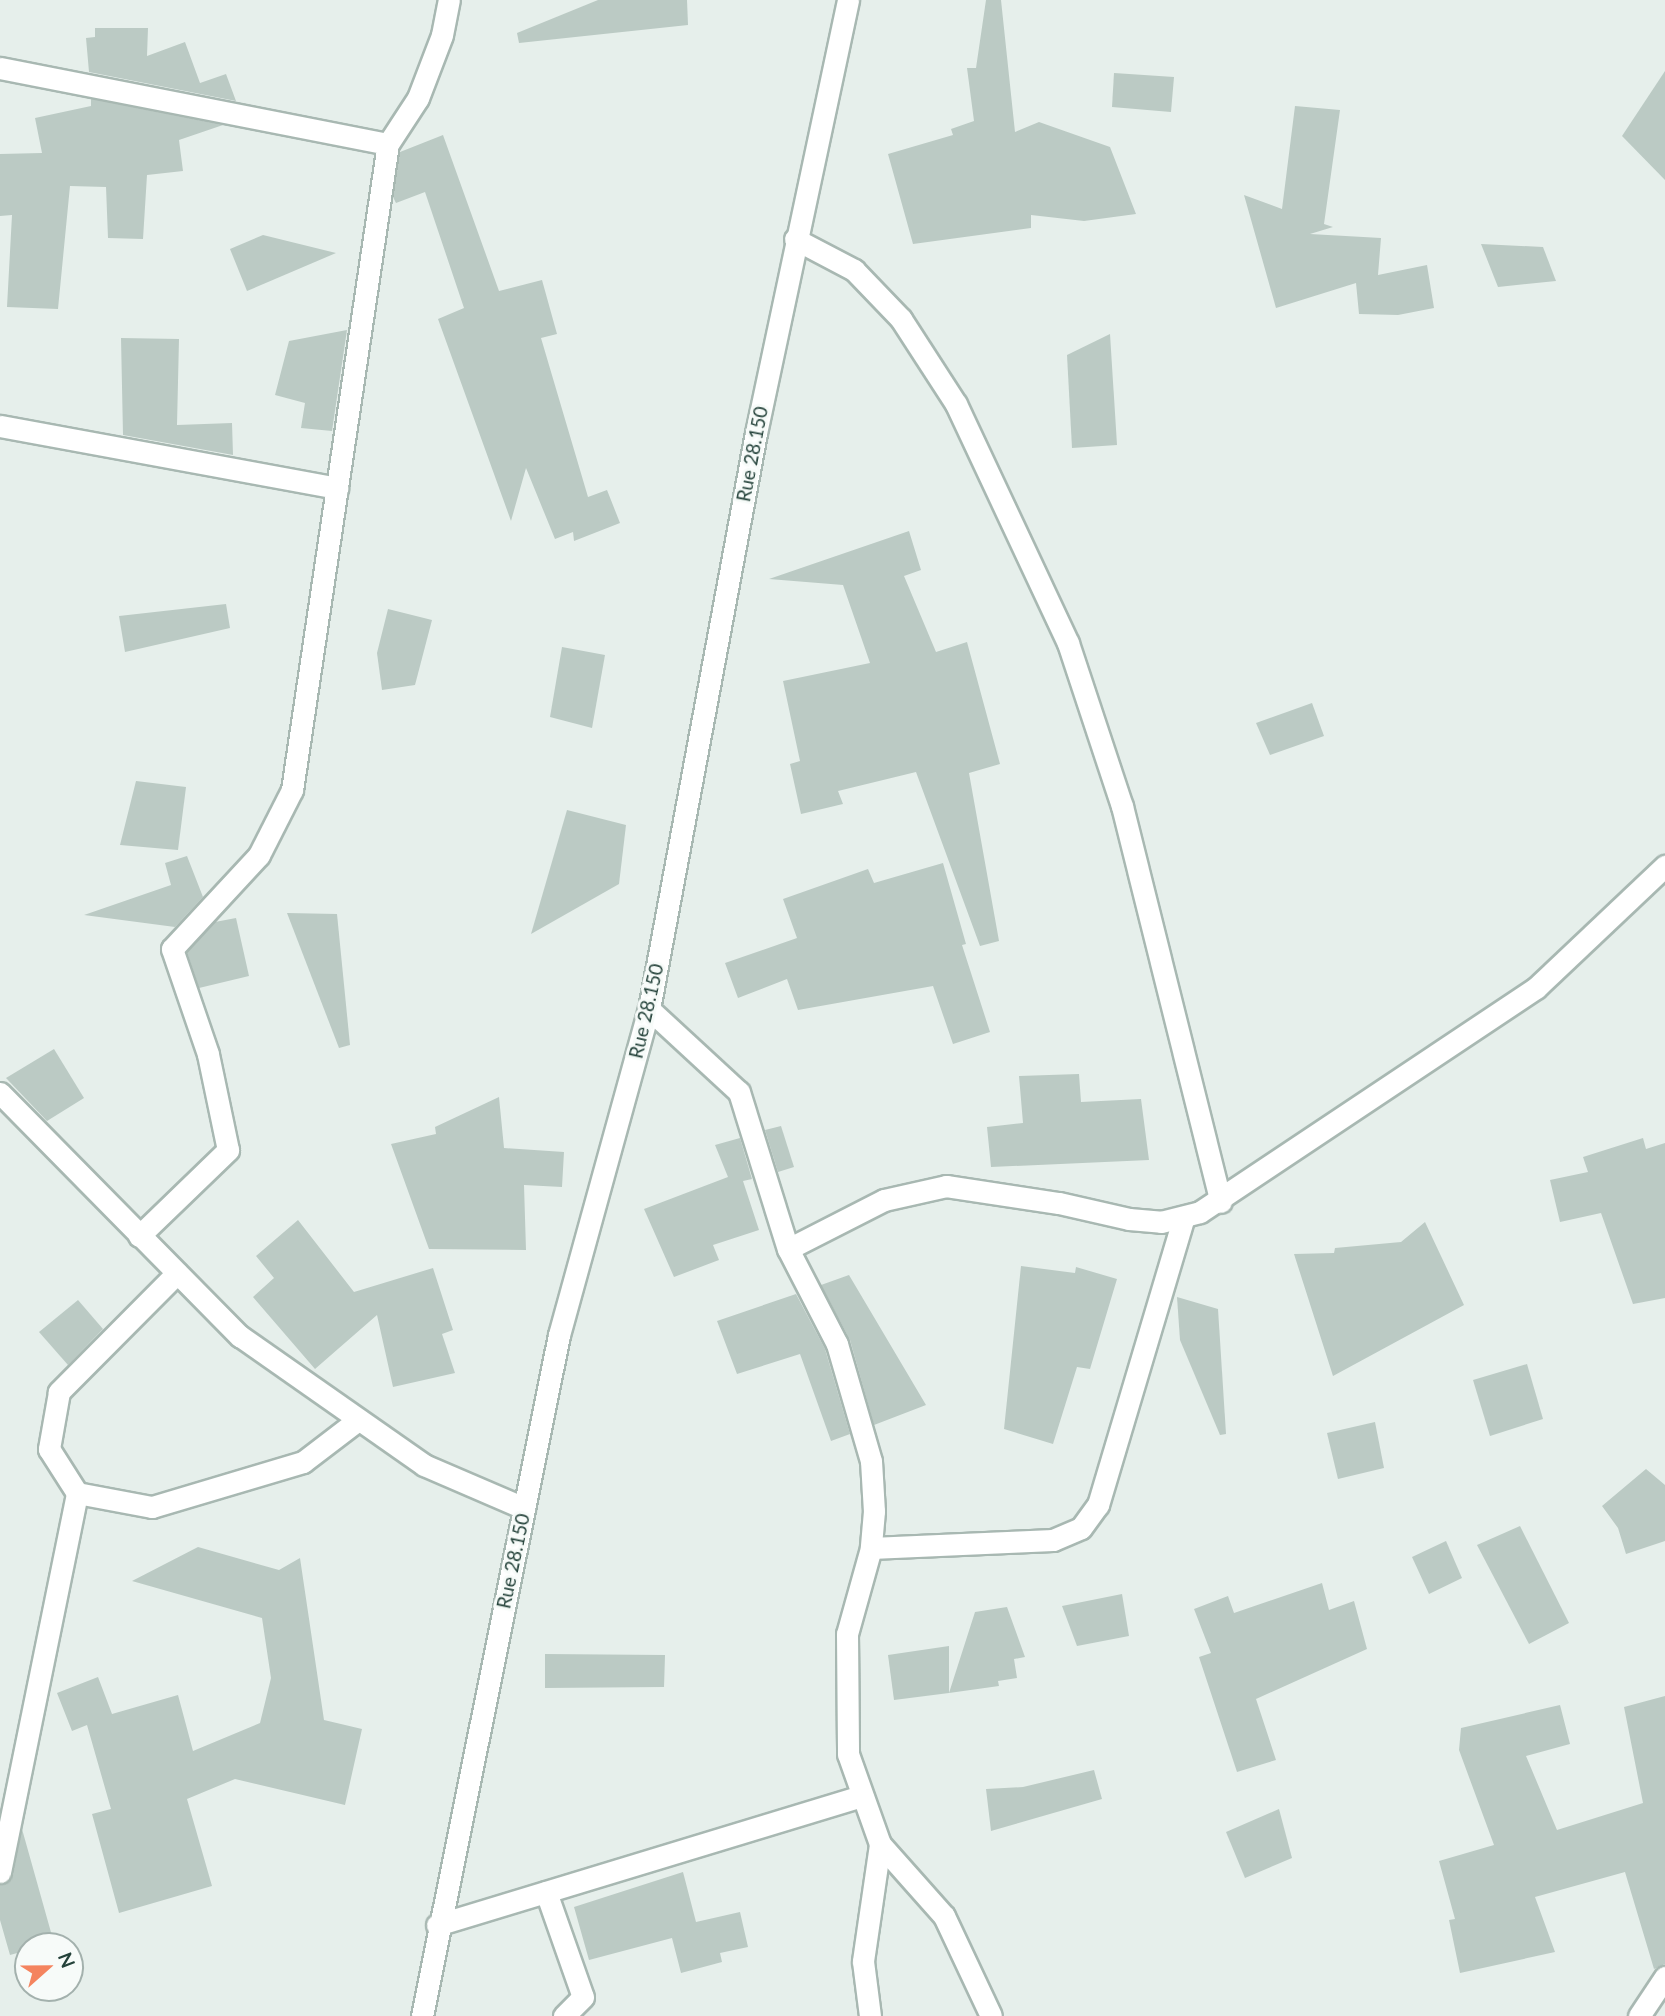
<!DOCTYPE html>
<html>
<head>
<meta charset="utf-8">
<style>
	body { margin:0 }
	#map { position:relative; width:1665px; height:2016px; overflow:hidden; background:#e6efeb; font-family:Lato,sans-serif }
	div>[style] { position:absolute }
	.building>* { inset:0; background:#bbcac4 }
	.roads { filter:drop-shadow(2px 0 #a8b8b2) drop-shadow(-2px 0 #a8b8b2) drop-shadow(0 2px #a8b8b2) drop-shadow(0 -2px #a8b8b2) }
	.street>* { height:21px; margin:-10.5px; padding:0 10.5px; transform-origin:10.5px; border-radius:10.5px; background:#fff }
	span { translate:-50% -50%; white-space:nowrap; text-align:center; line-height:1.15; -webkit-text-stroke:6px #f7fbf9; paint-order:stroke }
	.street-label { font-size:19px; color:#24423a }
	.north { position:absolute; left:14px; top:1932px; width:70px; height:70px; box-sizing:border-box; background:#f7fbf9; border:2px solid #a3b1ad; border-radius:50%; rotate:69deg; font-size:19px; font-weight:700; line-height:28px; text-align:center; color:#24423a }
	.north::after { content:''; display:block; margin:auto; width:24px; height:32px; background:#f4845f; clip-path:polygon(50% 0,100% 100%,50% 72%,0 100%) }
</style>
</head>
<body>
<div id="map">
	<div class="building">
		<i style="clip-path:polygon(598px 0,687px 0,688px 25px,519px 43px,517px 33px)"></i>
		<i style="clip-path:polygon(986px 0,1001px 0,1015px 132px,1039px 122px,1110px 147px,1136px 214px,1084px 221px,1031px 215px,1031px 228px,913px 244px,888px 154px,953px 135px,951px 129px,974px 121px,967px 68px,976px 68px)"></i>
		<i style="clip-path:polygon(95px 28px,148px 28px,147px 56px,185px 42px,200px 83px,226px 74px,236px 101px,89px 72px,86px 38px,95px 37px)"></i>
		<i style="clip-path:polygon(1665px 71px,1665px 180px,1622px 136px)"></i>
		<i style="clip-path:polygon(1114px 73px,1174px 77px,1171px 112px,1112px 107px)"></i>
		<i style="clip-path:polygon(91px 99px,223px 125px,179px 140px,183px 171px,147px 175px,143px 239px,108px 238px,106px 187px,70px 186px,58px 309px,7px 307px,12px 215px,0 216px,0 154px,42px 153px,35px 118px,91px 106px)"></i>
		<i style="clip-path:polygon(1295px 106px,1340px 110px,1324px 224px,1333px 227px,1310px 234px,1381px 238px,1378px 275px,1427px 265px,1434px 308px,1398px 315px,1359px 314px,1356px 283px,1276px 308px,1244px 195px,1282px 209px)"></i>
		<i style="clip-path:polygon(443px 135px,499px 291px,542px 280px,557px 334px,541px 338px,588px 497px,607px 490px,620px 523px,574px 541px,573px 532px,555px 539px,526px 468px,511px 521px,438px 319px,464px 308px,425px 192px,396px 203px,393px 197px,400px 152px)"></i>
		<i style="clip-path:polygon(263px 235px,336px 253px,247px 291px,230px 249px)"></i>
		<i style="clip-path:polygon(1481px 244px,1543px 247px,1556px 281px,1498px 287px)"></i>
		<i style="clip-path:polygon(347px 330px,332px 431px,301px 428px,305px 403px,275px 395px,289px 341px)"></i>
		<i style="clip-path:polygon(1110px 334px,1117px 445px,1072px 448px,1067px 355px)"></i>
		<i style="clip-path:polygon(121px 338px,179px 339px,177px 425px,232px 423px,233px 455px,123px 435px)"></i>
		<i style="clip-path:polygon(909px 531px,921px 570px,904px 576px,936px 652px,967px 642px,1000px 764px,969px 773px,999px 941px,980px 946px,916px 772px,838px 791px,843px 804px,801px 814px,790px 764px,800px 761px,783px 681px,870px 663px,843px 585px,769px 579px)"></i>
		<i style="clip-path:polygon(226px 604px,230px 628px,125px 652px,119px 616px)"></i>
		<i style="clip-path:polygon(388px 609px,432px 620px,415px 685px,382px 690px,377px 653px)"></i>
		<i style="clip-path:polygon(562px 647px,605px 655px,592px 728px,550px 717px)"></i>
		<i style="clip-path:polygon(1312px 703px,1324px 736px,1270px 755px,1256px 723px)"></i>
		<i style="clip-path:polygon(136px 781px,186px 787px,178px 850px,120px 845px)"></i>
		<i style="clip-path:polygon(567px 810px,626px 825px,619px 884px,531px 934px)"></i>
		<i style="clip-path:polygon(187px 856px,203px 897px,175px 927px,84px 915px,171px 885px,165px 863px)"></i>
		<i style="clip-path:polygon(943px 863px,966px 944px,962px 945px,990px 1032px,953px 1044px,933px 986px,798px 1010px,787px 979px,738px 998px,725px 963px,797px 938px,783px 899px,868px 869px,874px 883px)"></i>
		<i style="clip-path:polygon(287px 913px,337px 914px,350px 1045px,339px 1048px)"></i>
		<i style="clip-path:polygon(236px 918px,249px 976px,199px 988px,187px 952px,215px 922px)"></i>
		<i style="clip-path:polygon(54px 1049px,84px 1098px,47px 1121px,6px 1078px)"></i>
		<i style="clip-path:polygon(1079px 1074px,1081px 1102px,1141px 1099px,1149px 1160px,991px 1167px,987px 1127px,1023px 1123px,1019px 1076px)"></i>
		<i style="clip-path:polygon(499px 1097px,504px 1148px,564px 1152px,562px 1187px,524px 1185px,526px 1250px,429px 1249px,391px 1144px,436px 1134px,435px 1127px)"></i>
		<i style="clip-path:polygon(781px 1126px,794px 1167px,778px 1172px,765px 1130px)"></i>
		<i style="clip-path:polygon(740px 1138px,752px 1179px,743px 1181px,759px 1230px,713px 1245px,719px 1260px,674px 1277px,644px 1209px,728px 1177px,715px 1145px)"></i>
		<i style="clip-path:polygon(1643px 1138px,1646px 1149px,1665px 1143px,1665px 1298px,1633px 1304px,1601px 1213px,1560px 1222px,1550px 1180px,1588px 1172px,1583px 1157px)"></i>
		<i style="clip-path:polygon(298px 1220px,354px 1292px,433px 1268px,453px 1330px,442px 1334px,455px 1373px,393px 1387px,377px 1315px,315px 1369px,253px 1297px,274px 1278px,256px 1256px)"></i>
		<i style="clip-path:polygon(1425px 1222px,1464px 1305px,1333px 1376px,1294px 1254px,1334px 1253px,1335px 1248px,1401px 1242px)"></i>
		<i style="clip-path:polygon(1021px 1266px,1075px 1273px,1076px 1267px,1117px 1279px,1090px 1369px,1077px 1367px,1053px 1444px,1004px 1429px)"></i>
		<i style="clip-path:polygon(849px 1275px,926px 1405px,874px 1425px,850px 1340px,821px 1285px)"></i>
		<i style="clip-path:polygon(796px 1294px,825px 1349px,850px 1434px,831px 1441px,800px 1354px,737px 1374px,717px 1321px)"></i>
		<i style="clip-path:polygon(1177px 1297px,1218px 1309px,1226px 1434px,1220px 1435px,1180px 1340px)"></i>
		<i style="clip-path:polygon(78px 1300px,103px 1329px,68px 1365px,39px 1332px)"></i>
		<i style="clip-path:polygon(1527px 1364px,1543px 1419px,1490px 1436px,1473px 1380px)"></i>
		<i style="clip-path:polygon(1375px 1422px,1384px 1468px,1338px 1479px,1327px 1433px)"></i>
		<i style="clip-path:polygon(1646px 1469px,1665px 1485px,1665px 1541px,1626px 1554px,1618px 1528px,1602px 1506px)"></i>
		<i style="clip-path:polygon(1520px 1526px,1569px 1623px,1529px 1644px,1477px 1545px)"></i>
		<i style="clip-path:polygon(1446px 1541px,1462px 1578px,1429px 1594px,1412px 1557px)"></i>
		<i style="clip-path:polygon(198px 1547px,279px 1570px,300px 1558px,324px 1720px,362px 1729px,345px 1805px,235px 1779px,187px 1799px,212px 1886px,119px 1913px,92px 1814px,111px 1809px,87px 1725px,72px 1731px,57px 1693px,98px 1677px,112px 1714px,178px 1695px,193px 1751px,260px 1723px,271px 1678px,262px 1618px,132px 1581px)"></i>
		<i style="clip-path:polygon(1322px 1583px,1329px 1610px,1354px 1601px,1367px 1649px,1256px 1699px,1276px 1760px,1237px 1772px,1199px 1657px,1211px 1653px,1194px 1609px,1228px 1596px,1234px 1613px)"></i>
		<i style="clip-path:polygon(1122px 1594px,1129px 1636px,1077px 1646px,1062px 1606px)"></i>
		<i style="clip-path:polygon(1007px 1607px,1025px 1657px,1014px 1659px,1017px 1678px,998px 1681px,999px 1686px,949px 1693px,975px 1612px)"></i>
		<i style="clip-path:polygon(949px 1646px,949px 1693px,894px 1700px,888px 1655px)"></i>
		<i style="clip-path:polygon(545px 1654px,665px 1655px,664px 1687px,545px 1688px)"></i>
		<i style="clip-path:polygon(1665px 1696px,1665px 1964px,1654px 1969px,1625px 1872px,1535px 1897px,1555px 1952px,1460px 1973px,1449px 1920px,1455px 1919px,1439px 1861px,1494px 1845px,1459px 1750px,1461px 1728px,1560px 1705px,1570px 1744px,1526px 1756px,1557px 1830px,1643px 1803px,1624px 1707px)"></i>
		<i style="clip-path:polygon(1094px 1770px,1102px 1799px,991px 1831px,986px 1789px,1023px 1787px)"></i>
		<i style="clip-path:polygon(1279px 1809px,1292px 1858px,1245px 1878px,1226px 1832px)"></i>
		<i style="clip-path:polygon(22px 1829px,54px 1943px,28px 1946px,28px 1950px,10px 1955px,0 1920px,0 1885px,13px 1875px)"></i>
		<i style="clip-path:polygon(683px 1872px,696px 1922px,740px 1912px,748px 1947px,720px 1953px,722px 1962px,681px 1973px,672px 1938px,589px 1960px,574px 1907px)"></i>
	</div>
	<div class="roads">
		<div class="street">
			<i style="left:0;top:68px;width:395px;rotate:11.1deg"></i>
			<i style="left:795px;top:239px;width:67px;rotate:27.7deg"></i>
			<i style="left:854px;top:270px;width:68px;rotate:46.2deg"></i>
			<i style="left:901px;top:319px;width:101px;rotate:57.1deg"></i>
			<i style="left:956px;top:404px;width:264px;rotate:64.9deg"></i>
			<i style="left:1068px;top:643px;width:172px;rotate:71.7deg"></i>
			<i style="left:1122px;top:806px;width:408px;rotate:76deg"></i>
			<i style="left:0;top:426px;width:343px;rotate:10.4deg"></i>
			<i style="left:649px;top:1009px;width:122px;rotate:42.7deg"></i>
			<i style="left:739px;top:1092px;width:164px;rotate:72.7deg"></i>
			<i style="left:788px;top:1249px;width:107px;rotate:62.7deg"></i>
			<i style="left:837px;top:1344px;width:122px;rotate:73.8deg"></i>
			<i style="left:871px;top:1461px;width:50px;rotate:86.6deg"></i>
			<i style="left:874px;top:1511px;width:37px;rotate:95deg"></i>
			<i style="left:871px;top:1548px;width:89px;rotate:105.6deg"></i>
			<i style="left:847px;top:1634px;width:120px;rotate:89.5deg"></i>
			<i style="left:848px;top:1754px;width:96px;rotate:70.4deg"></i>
			<i style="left:880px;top:1844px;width:96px;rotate:48.4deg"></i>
			<i style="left:944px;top:1916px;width:110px;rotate:64.8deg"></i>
			<i style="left:0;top:1093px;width:342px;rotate:45.4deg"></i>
			<i style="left:240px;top:1336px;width:225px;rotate:35deg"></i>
			<i style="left:424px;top:1465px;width:109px;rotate:23.3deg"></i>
			<i style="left:139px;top:1236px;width:124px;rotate:-44deg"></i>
			<i style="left:228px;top:1150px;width:98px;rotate:-101.8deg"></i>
			<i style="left:208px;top:1054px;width:111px;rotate:-108.9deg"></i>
			<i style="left:172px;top:949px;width:128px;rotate:-47.2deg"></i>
			<i style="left:259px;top:855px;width:73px;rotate:-63.1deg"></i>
			<i style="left:292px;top:790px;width:653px;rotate:-81.55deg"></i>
			<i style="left:388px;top:144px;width:55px;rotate:-56.9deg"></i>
			<i style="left:418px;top:98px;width:67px;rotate:-69.1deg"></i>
			<i style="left:442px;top:35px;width:36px;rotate:-79deg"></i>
			<i style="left:788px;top:1249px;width:108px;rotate:-27deg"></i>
			<i style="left:884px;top:1200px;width:64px;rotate:-12.7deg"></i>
			<i style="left:946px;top:1186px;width:114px;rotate:8.6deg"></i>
			<i style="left:1059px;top:1203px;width:72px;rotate:12.9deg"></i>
			<i style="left:1129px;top:1219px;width:32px;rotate:5deg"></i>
			<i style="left:1161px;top:1222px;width:40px;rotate:-14.4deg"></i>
			<i style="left:1200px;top:1212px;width:404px;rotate:-33.7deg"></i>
			<i style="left:1536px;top:988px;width:178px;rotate:-43.4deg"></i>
			<i style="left:177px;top:1273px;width:168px;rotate:134.8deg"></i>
			<i style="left:59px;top:1392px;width:58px;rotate:100deg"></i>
			<i style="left:49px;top:1449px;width:52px;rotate:57.5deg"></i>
			<i style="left:77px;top:1493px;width:76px;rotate:10.6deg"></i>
			<i style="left:152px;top:1507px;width:158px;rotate:-16.6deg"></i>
			<i style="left:303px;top:1462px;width:69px;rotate:-37.4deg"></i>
			<i style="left:871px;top:1548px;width:182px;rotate:-2.5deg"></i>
			<i style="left:1053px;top:1540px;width:30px;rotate:-23deg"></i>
			<i style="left:1081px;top:1528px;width:29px;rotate:-54deg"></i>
			<i style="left:1098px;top:1505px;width:298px;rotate:-73.4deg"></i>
			<i style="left:0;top:1872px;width:387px;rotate:-78.5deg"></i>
			<i style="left:546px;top:1892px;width:111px;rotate:70.6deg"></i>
			<i style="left:583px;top:1997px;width:27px;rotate:135deg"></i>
			<i style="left:437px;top:1925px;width:443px;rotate:-16.9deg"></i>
			<i style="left:422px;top:2016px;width:695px;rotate:-78.63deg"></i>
			<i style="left:559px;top:1335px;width:338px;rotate:-74.6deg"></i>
			<i style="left:649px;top:1009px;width:586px;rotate:-79.48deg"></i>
			<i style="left:756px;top:433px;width:443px;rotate:-78deg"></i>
			<i style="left:870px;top:2016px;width:55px;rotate:-97.3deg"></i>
			<i style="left:863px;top:1961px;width:118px;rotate:-81.7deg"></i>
			<i style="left:1639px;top:2016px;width:47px;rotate:-56.3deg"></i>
		</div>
	</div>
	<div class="street-label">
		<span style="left:752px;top:454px;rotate:-79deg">Rue 28.150</span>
		<span style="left:646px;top:1011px;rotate:-77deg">Rue 28.150</span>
		<span style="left:513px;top:1561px;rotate:-78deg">Rue 28.150</span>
	</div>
	<div class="north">N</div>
</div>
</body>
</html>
